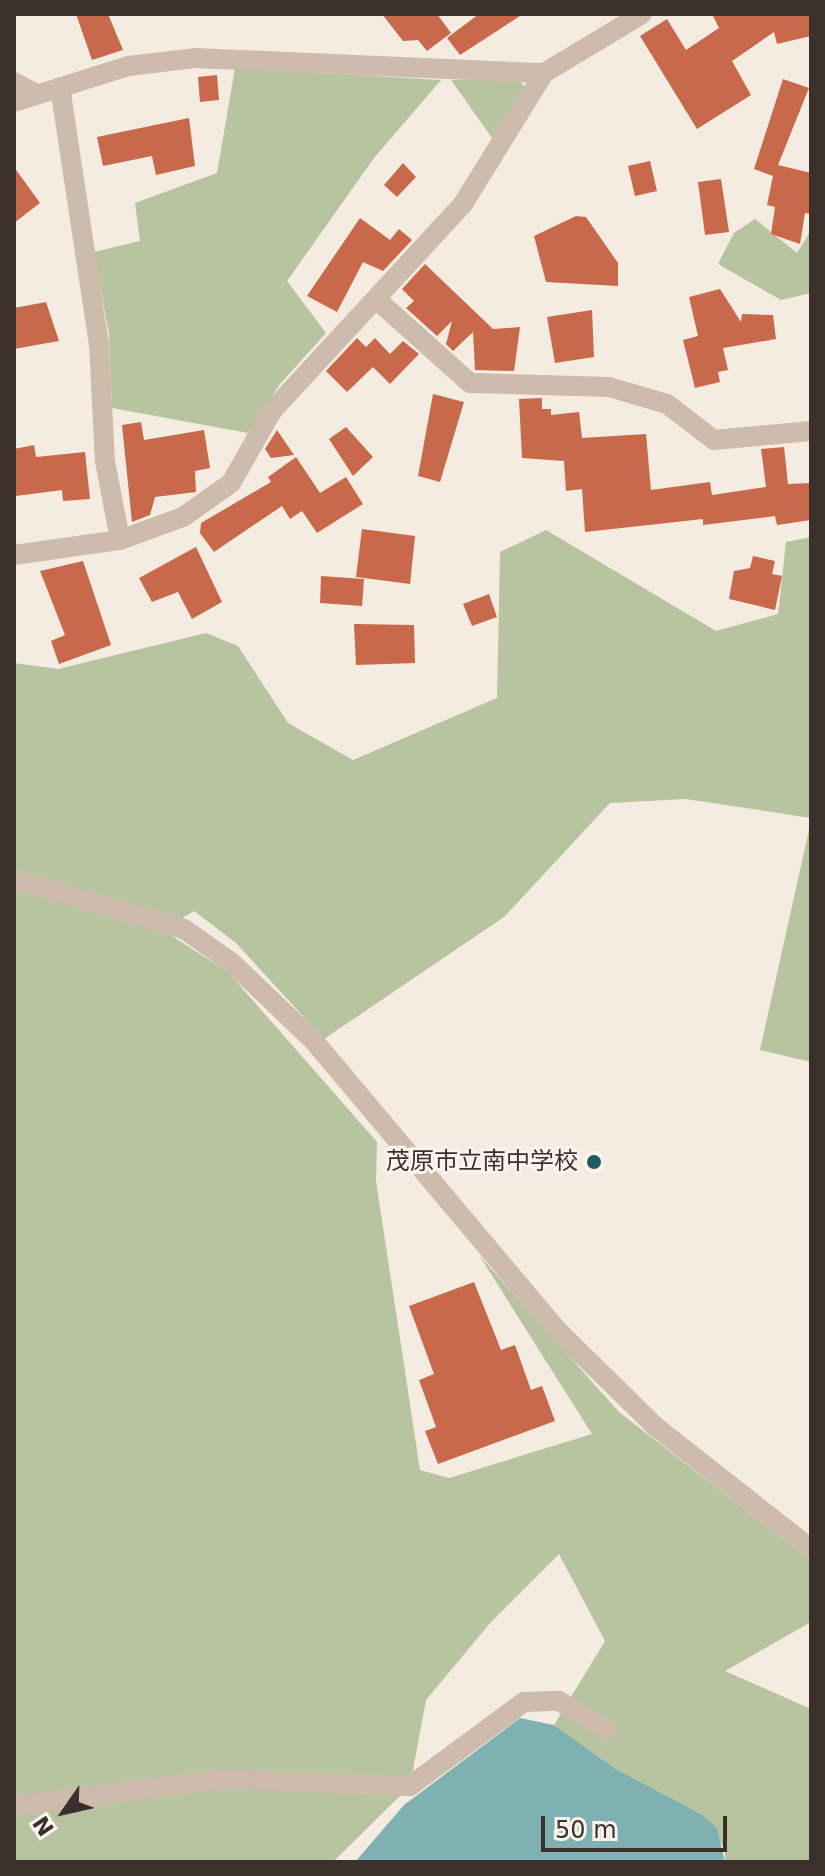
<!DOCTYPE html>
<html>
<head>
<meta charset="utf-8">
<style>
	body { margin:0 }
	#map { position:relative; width:825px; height:1876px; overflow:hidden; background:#f4ebe1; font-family:"DejaVu Sans","Noto Sans JP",sans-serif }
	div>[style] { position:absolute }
	.green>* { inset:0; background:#b8c4a0 }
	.water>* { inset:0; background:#7fb0b2 }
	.building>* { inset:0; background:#c8694b }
	.minor>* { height:20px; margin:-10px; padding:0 10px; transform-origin:10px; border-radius:10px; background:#cdbbac }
	.tertiary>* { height:20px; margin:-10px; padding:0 10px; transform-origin:10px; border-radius:10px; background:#cdbbac }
	.dots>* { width:22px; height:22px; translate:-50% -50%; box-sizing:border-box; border:4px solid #fbf5ee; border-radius:50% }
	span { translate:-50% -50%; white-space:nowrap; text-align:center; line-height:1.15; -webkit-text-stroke:6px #fbf5ee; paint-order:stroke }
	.poi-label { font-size:24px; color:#3b302b }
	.right { translate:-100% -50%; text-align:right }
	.frame { position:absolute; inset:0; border:16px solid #3b302b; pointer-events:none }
	.north { position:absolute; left:24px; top:1772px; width:80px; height:80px; -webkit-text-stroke:6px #fbf5ee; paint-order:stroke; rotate:236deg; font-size:22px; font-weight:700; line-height:32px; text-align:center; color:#3b302b }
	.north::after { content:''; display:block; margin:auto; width:28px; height:36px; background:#3b302b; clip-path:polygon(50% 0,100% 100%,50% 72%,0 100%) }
	.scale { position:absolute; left:541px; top:1816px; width:186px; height:36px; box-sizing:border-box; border:4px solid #3b302b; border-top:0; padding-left:10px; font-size:24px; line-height:28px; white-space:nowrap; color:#3b302b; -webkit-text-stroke:6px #fbf5ee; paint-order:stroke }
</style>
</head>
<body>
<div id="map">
	<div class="green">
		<i style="clip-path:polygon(235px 68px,441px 80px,374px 158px,287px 281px,326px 333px,280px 384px,248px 433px,112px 408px,109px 335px,94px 252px,140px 241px,135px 203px,217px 173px)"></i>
		<i style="clip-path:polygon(519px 79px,529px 94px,497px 145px,451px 80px)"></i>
		<i style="clip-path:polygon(755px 219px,797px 253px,811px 230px,811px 293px,781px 300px,718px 264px,734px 233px)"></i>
		<i style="clip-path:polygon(546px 530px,716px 631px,778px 614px,786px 542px,811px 537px,811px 818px,686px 799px,610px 803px,504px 917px,324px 1039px,236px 943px,194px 911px,163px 930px,228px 972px,377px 1142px,376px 1181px,420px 1470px,449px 1478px,592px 1434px,479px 1255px,619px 1412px,811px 1561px,811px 1622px,725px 1671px,811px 1709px,811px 1862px,725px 1862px,725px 1849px,701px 1814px,616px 1769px,554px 1725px,605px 1641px,559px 1554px,491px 1622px,426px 1700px,410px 1786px,333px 1862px,14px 1862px,14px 663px,58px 669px,206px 633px,238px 646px,288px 723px,353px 760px,497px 698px,500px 552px)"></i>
		<i style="clip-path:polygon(811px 821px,811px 1062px,760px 1050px)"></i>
	</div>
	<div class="water">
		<i style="clip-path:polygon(520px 1718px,554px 1725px,616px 1769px,701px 1814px,717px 1828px,725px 1862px,355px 1862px,404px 1805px)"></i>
	</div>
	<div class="building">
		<i style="clip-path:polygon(76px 14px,108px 14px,123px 50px,92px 60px)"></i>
		<i style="clip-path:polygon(382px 14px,437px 14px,451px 33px,427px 51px,418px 40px,403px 41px)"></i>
		<i style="clip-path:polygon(479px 14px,523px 14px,460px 55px,447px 38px)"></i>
		<i style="clip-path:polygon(712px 14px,811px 14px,811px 36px,777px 44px,774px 32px,732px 61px,751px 95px,697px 129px,640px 36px,667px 19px,686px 50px,719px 28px)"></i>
		<i style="clip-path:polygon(217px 75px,219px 100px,200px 102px,198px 77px)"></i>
		<i style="clip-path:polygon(783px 79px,809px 88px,778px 165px,811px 173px,811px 214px,805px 213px,800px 244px,771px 234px,775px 207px,767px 205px,773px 176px,754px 169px)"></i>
		<i style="clip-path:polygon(189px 118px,195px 166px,156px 175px,152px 156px,103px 166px,97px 137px)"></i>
		<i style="clip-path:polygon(650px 161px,657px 191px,635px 196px,628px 166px)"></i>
		<i style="clip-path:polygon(403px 163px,416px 177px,397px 197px,384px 185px)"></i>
		<i style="clip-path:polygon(14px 167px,40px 203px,14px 223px)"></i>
		<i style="clip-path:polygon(721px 179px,729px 232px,705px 235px,698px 182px)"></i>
		<i style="clip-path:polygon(576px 216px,586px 217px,618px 263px,618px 286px,546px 282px,534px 236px)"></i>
		<i style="clip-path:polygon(360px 218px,390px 240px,399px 229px,412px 240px,383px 271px,363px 262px,337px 312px,307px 296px)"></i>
		<i style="clip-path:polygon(425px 264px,493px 329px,520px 327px,514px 371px,475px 370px,473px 332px,453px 351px,446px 344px,452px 321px,437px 336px,406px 308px,414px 301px,402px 289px)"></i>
		<i style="clip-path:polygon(720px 289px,741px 322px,742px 314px,773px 315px,776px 339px,723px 348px,728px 370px,718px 372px,720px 382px,695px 388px,683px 340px,698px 336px,689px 297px)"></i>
		<i style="clip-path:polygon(46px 302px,59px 341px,14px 349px,14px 308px)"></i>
		<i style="clip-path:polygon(592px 310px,594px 357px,555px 363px,547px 317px)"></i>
		<i style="clip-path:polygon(357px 338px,366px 347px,375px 338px,390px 354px,403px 341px,419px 354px,390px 384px,373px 367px,347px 392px,326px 371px)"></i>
		<i style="clip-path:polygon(433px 394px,464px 402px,440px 482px,418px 476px)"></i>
		<i style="clip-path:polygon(542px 398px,542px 409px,551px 409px,551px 415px,579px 412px,582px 438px,646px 434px,651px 490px,710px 482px,712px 495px,766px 487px,761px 449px,784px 447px,788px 484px,811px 483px,811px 520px,777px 525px,775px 516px,703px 525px,703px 519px,585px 532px,582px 489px,566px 491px,564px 461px,522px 458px,519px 399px)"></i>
		<i style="clip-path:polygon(141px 422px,144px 440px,204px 430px,210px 468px,195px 471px,196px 492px,155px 497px,150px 515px,132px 522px,122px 425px)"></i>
		<i style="clip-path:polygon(346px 427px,373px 457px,353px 476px,329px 439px)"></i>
		<i style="clip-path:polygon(277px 430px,294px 455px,271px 458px,265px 449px)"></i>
		<i style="clip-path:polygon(34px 445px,36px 457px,85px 452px,90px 499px,63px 501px,62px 490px,16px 496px,14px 449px)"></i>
		<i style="clip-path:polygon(296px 457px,320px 493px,346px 477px,363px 504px,317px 533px,302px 511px,290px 519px,282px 506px,214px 552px,200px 533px,201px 523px,271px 482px,268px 477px)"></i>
		<i style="clip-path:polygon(362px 529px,415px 536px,410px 584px,356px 577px)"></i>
		<i style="clip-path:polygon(196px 547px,222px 602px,192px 619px,178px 592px,152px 602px,139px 578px)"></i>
		<i style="clip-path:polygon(753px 556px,775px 561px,772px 574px,782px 576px,775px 610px,729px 599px,734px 571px,750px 568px)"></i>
		<i style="clip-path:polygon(83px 561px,111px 645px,59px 664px,51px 641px,65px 635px,40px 571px)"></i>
		<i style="clip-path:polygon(321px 576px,364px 579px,362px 606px,320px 603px)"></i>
		<i style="clip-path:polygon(489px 594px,497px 617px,472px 626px,463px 604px)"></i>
		<i style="clip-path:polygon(354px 624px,414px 625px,415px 663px,356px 665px)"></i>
		<i style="clip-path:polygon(474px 1282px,501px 1350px,515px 1345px,531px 1390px,542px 1386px,555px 1421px,438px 1464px,425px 1431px,436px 1427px,419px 1380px,434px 1374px,409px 1306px)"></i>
	</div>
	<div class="minor">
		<i style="left:14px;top:82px;width:26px;rotate:28deg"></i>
		<i style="left:60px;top:87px;width:260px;rotate:81.4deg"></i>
		<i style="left:99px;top:344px;width:117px;rotate:87.1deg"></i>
		<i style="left:105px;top:461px;width:80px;rotate:79.2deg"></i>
		<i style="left:376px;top:299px;width:126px;rotate:41.8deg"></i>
		<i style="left:470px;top:383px;width:139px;rotate:1.6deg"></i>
		<i style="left:609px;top:387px;width:60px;rotate:16.3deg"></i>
		<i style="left:667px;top:404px;width:59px;rotate:37.5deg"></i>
		<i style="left:714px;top:440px;width:97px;rotate:-5.3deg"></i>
		<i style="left:14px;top:555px;width:107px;rotate:-8.1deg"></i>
		<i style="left:120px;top:540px;width:67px;rotate:-20.1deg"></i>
		<i style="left:183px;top:517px;width:59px;rotate:-35.3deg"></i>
		<i style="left:231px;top:483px;width:83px;rotate:-60.3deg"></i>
		<i style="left:272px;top:411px;width:282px;rotate:-47.3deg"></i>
		<i style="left:463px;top:204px;width:154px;rotate:-58.3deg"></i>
		<i style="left:14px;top:1806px;width:213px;rotate:-7.3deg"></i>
		<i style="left:225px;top:1779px;width:185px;rotate:2.2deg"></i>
		<i style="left:410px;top:1786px;width:142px;rotate:-36.4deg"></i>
		<i style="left:524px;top:1702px;width:35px;rotate:-2deg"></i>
		<i style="left:559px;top:1701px;width:55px;rotate:30.8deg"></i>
	</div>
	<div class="tertiary">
		<i style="left:14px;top:102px;width:120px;rotate:-17.5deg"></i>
		<i style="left:128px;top:66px;width:67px;rotate:-6.8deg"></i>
		<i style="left:195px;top:58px;width:349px;rotate:2.5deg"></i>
		<i style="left:544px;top:73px;width:114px;rotate:-31deg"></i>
		<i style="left:14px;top:879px;width:177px;rotate:16.4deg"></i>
		<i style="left:184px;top:929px;width:57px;rotate:35.1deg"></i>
		<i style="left:231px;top:962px;width:113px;rotate:43.6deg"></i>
		<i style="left:313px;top:1040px;width:385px;rotate:49.9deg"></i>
		<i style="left:561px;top:1334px;width:133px;rotate:44.4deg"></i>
		<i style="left:656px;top:1427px;width:197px;rotate:38.2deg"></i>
	</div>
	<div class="dots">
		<i style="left:594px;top:1162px;background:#1f5a5e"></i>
	</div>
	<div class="poi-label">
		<span class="right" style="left:578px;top:1162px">茂原市立南中学校</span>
	</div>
	<div class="frame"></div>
	<div class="north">N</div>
	<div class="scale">50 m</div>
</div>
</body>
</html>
